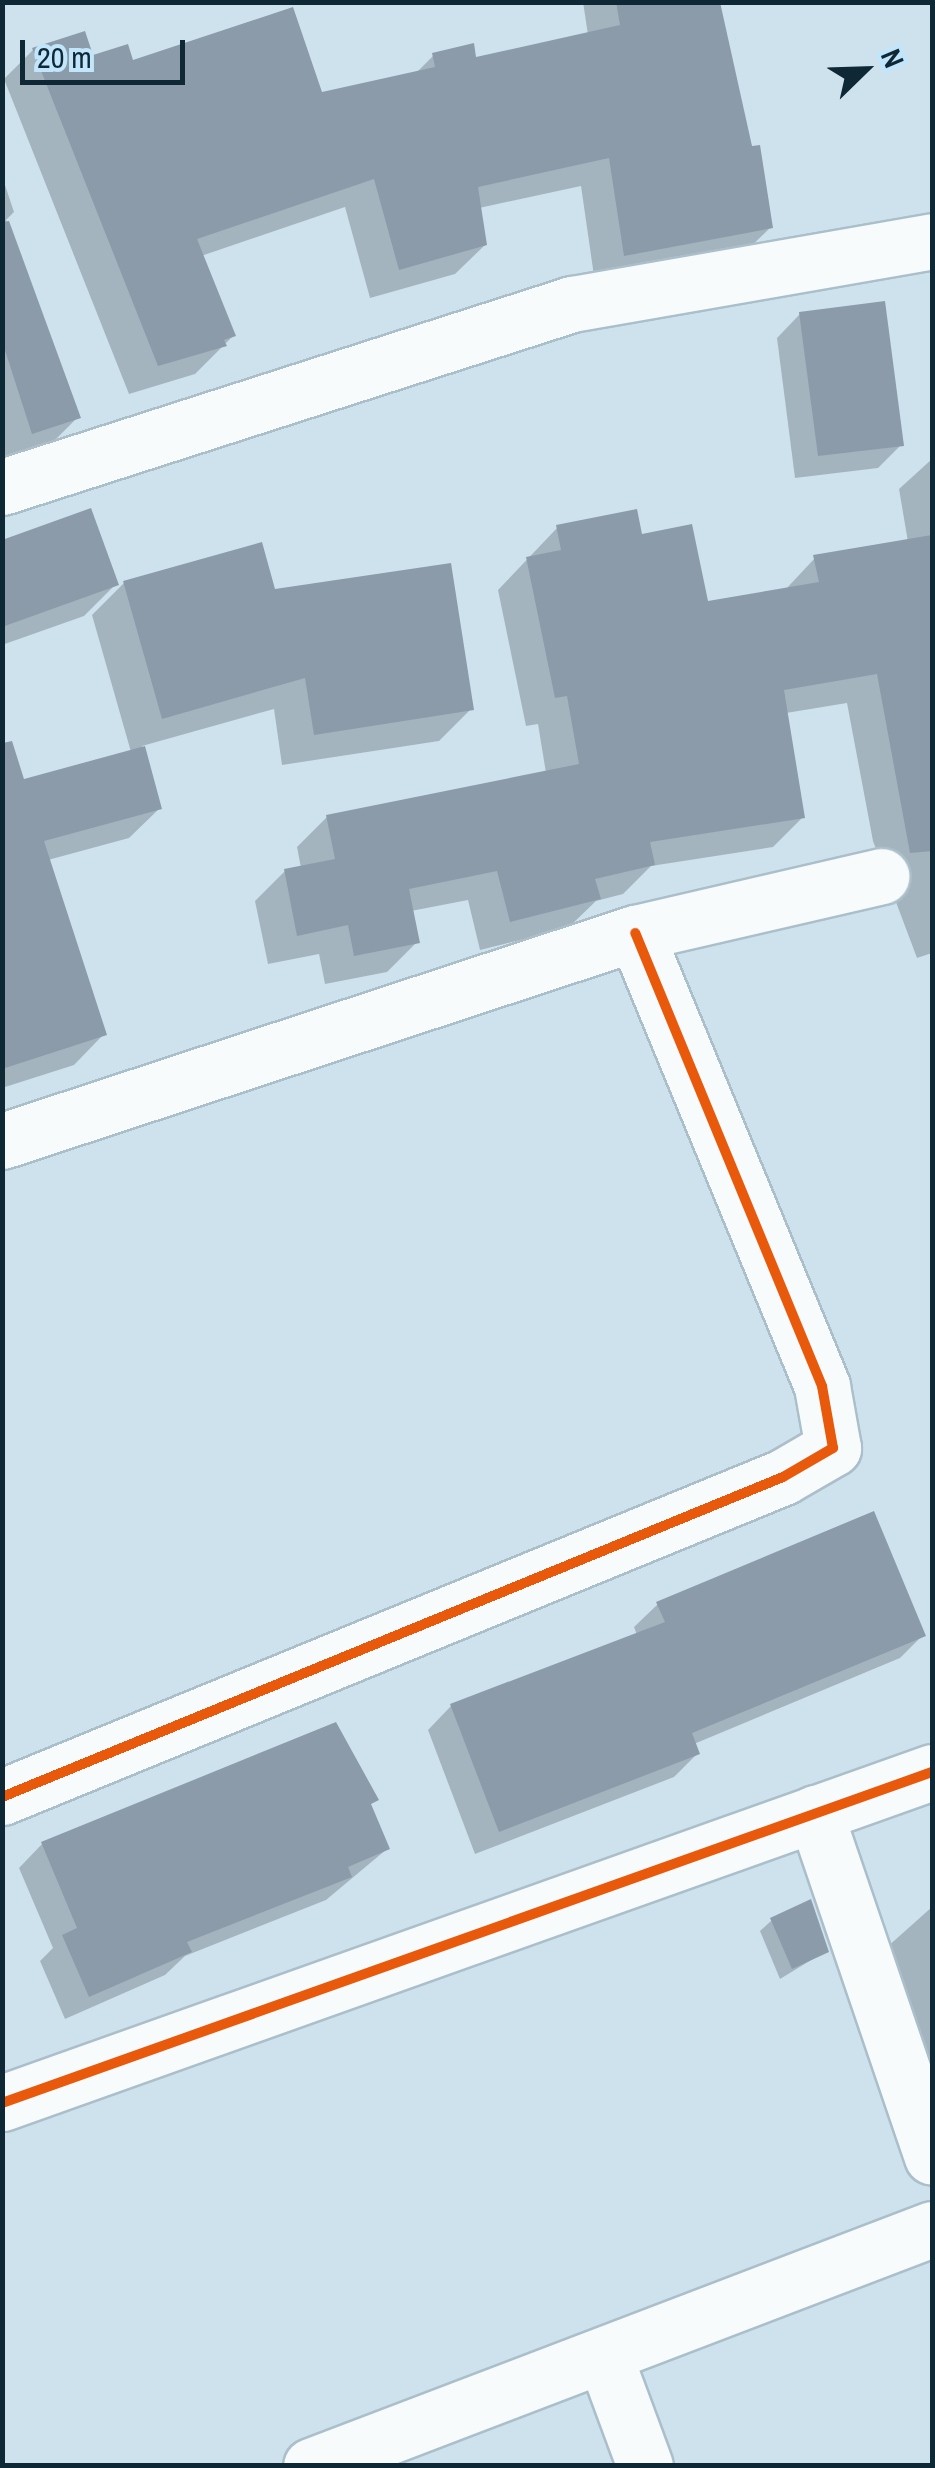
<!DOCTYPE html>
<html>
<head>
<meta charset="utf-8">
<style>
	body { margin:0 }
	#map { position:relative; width:935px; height:2468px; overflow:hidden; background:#cee2ee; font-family:"Archivo Narrow",sans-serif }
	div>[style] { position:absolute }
	.shadow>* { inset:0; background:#0003 }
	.building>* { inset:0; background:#8b9ba9 }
	.roads { filter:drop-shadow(2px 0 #abbfcb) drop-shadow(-2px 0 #abbfcb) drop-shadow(0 2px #abbfcb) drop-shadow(0 -2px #abbfcb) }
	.minor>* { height:55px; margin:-27.5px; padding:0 27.5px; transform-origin:27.5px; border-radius:27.5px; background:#f8fbfc }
	.cycleway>* { height:10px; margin:-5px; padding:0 5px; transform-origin:5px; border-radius:5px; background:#e8590c }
	span { translate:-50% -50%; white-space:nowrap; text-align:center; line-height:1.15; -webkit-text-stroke:10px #c1e5fb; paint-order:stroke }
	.frame { position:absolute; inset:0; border:5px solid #0f2835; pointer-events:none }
	.north { position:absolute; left:815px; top:20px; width:100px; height:100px; -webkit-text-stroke:8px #c1e5fb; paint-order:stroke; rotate:67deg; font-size:28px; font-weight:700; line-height:40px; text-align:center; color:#0f2835 }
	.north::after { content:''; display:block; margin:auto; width:35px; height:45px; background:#0f2835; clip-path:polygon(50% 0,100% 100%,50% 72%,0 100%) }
	.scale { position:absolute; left:20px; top:40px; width:165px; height:45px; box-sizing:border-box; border:5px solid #0f2835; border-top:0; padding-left:12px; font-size:30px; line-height:35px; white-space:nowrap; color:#0f2835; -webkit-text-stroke:8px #c1e5fb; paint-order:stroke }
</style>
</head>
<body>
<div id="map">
	<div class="shadow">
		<i style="clip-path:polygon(583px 2px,717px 2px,771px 227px,741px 256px,595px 283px,581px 186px,479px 208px,485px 245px,455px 274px,370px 298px,345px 207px,201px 256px,233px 336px,195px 374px,129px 394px,4px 79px,33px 50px,320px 95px,415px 74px,434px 55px,474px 60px,588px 35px)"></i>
		<i style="clip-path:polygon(2px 176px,14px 212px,6px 220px,78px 417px,48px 447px,2px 462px)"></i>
		<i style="clip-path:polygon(800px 314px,901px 445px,878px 468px,795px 478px,777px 338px)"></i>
		<i style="clip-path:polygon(932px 459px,932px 953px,917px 958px,873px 841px,847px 703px,786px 713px,803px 817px,773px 847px,651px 866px,623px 894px,596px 901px,568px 928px,480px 950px,468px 900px,411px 911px,417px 942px,387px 972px,325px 984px,319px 954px,268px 964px,255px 901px,285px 871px,301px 868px,297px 847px,327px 817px,546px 773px,538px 724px,526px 726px,498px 590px,558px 527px,640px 537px,706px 604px,785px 590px,815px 558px,908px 542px,899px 489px)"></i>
		<i style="clip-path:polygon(2px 542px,116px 584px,84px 616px,2px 645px)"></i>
		<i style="clip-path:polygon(124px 583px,273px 592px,471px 709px,439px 741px,282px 765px,274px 709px,142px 746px,160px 808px,129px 838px,48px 860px,104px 1034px,74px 1065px,2px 1088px,2px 788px,131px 752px,92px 615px)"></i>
		<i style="clip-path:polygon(658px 1604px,923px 1635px,900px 1658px,694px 1744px,697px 1754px,674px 1777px,475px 1854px,428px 1730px,451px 1706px,637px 1635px,634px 1627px)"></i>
		<i style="clip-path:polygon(369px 1806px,387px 1849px,326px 1900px,185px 1956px,165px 1975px,65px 2019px,40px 1961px,53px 1948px,19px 1868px,42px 1844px)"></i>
		<i style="clip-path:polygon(932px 1907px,932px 2068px,886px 1948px)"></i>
		<i style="clip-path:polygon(772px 1920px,826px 1951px,780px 1979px,760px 1931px)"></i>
	</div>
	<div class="building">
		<i style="clip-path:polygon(616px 2px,720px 2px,752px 146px,760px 145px,773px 228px,624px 256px,609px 158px,478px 187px,487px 245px,399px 270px,374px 179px,197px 239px,236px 336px,224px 340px,227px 346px,158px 366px,32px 48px,85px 31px,93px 55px,128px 44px,133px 60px,293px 7px,322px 92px,435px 67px,432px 53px,474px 43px,476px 57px,620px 25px)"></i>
		<i style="clip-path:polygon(9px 221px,81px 418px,32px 434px,2px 341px,2px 222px)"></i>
		<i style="clip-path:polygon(885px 301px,904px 446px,818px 456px,799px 312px)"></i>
		<i style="clip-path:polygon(91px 508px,119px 585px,2px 627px,2px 540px)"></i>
		<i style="clip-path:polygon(637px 509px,642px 534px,692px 524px,708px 601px,819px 582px,813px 555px,932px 535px,932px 851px,910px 853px,877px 674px,784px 690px,805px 818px,650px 842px,655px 865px,595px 879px,601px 899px,510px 922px,497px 871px,409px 889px,420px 943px,354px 956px,348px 925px,297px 936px,284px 869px,335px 859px,326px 815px,579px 764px,567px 696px,555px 698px,526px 557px,561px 550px,556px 525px)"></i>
		<i style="clip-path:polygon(262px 542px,275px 589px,451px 563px,474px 710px,314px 735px,305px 678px,162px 719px,123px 581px)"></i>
		<i style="clip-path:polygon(12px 741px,24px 779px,145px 746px,162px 809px,44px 841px,107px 1035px,2px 1069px,3px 743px)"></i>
		<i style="clip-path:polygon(874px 1511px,926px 1636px,692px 1733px,700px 1754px,499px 1832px,450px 1704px,665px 1622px,656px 1602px)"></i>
		<i style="clip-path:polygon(336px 1722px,379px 1800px,371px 1804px,390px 1849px,348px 1867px,352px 1877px,187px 1942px,192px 1952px,89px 1997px,62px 1935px,77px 1928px,41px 1842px)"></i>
		<i style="clip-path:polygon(811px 1899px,829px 1952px,792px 1969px,770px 1918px)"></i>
	</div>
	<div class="roads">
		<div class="minor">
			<i style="left:2px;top:487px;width:599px;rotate:-17.8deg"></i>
			<i style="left:572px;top:304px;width:365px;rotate:-9.9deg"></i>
			<i style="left:2px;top:1141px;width:666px;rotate:-18.19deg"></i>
			<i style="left:635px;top:933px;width:253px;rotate:-13deg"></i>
			<i style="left:2px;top:1797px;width:844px;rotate:-22.28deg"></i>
			<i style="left:783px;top:1477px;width:58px;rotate:-30.1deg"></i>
			<i style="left:833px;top:1448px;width:63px;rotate:-100.1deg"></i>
			<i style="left:822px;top:1386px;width:490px;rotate:-112.4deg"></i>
			<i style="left:815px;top:1813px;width:363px;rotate:71.2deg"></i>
			<i style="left:2px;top:2103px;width:987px;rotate:-19.59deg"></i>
			<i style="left:604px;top:2355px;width:118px;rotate:69.7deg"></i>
			<i style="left:311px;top:2466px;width:665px;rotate:-20.89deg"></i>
		</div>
	</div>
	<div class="cycleway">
		<i style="left:2px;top:1797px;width:844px;rotate:-22.28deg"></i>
		<i style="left:783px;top:1477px;width:58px;rotate:-30.1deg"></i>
		<i style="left:833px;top:1448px;width:63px;rotate:-100.1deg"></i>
		<i style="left:822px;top:1386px;width:490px;rotate:-112.4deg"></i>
		<i style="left:2px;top:2103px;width:987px;rotate:-19.59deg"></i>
	</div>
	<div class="frame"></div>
	<div class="north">N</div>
	<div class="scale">20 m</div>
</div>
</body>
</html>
